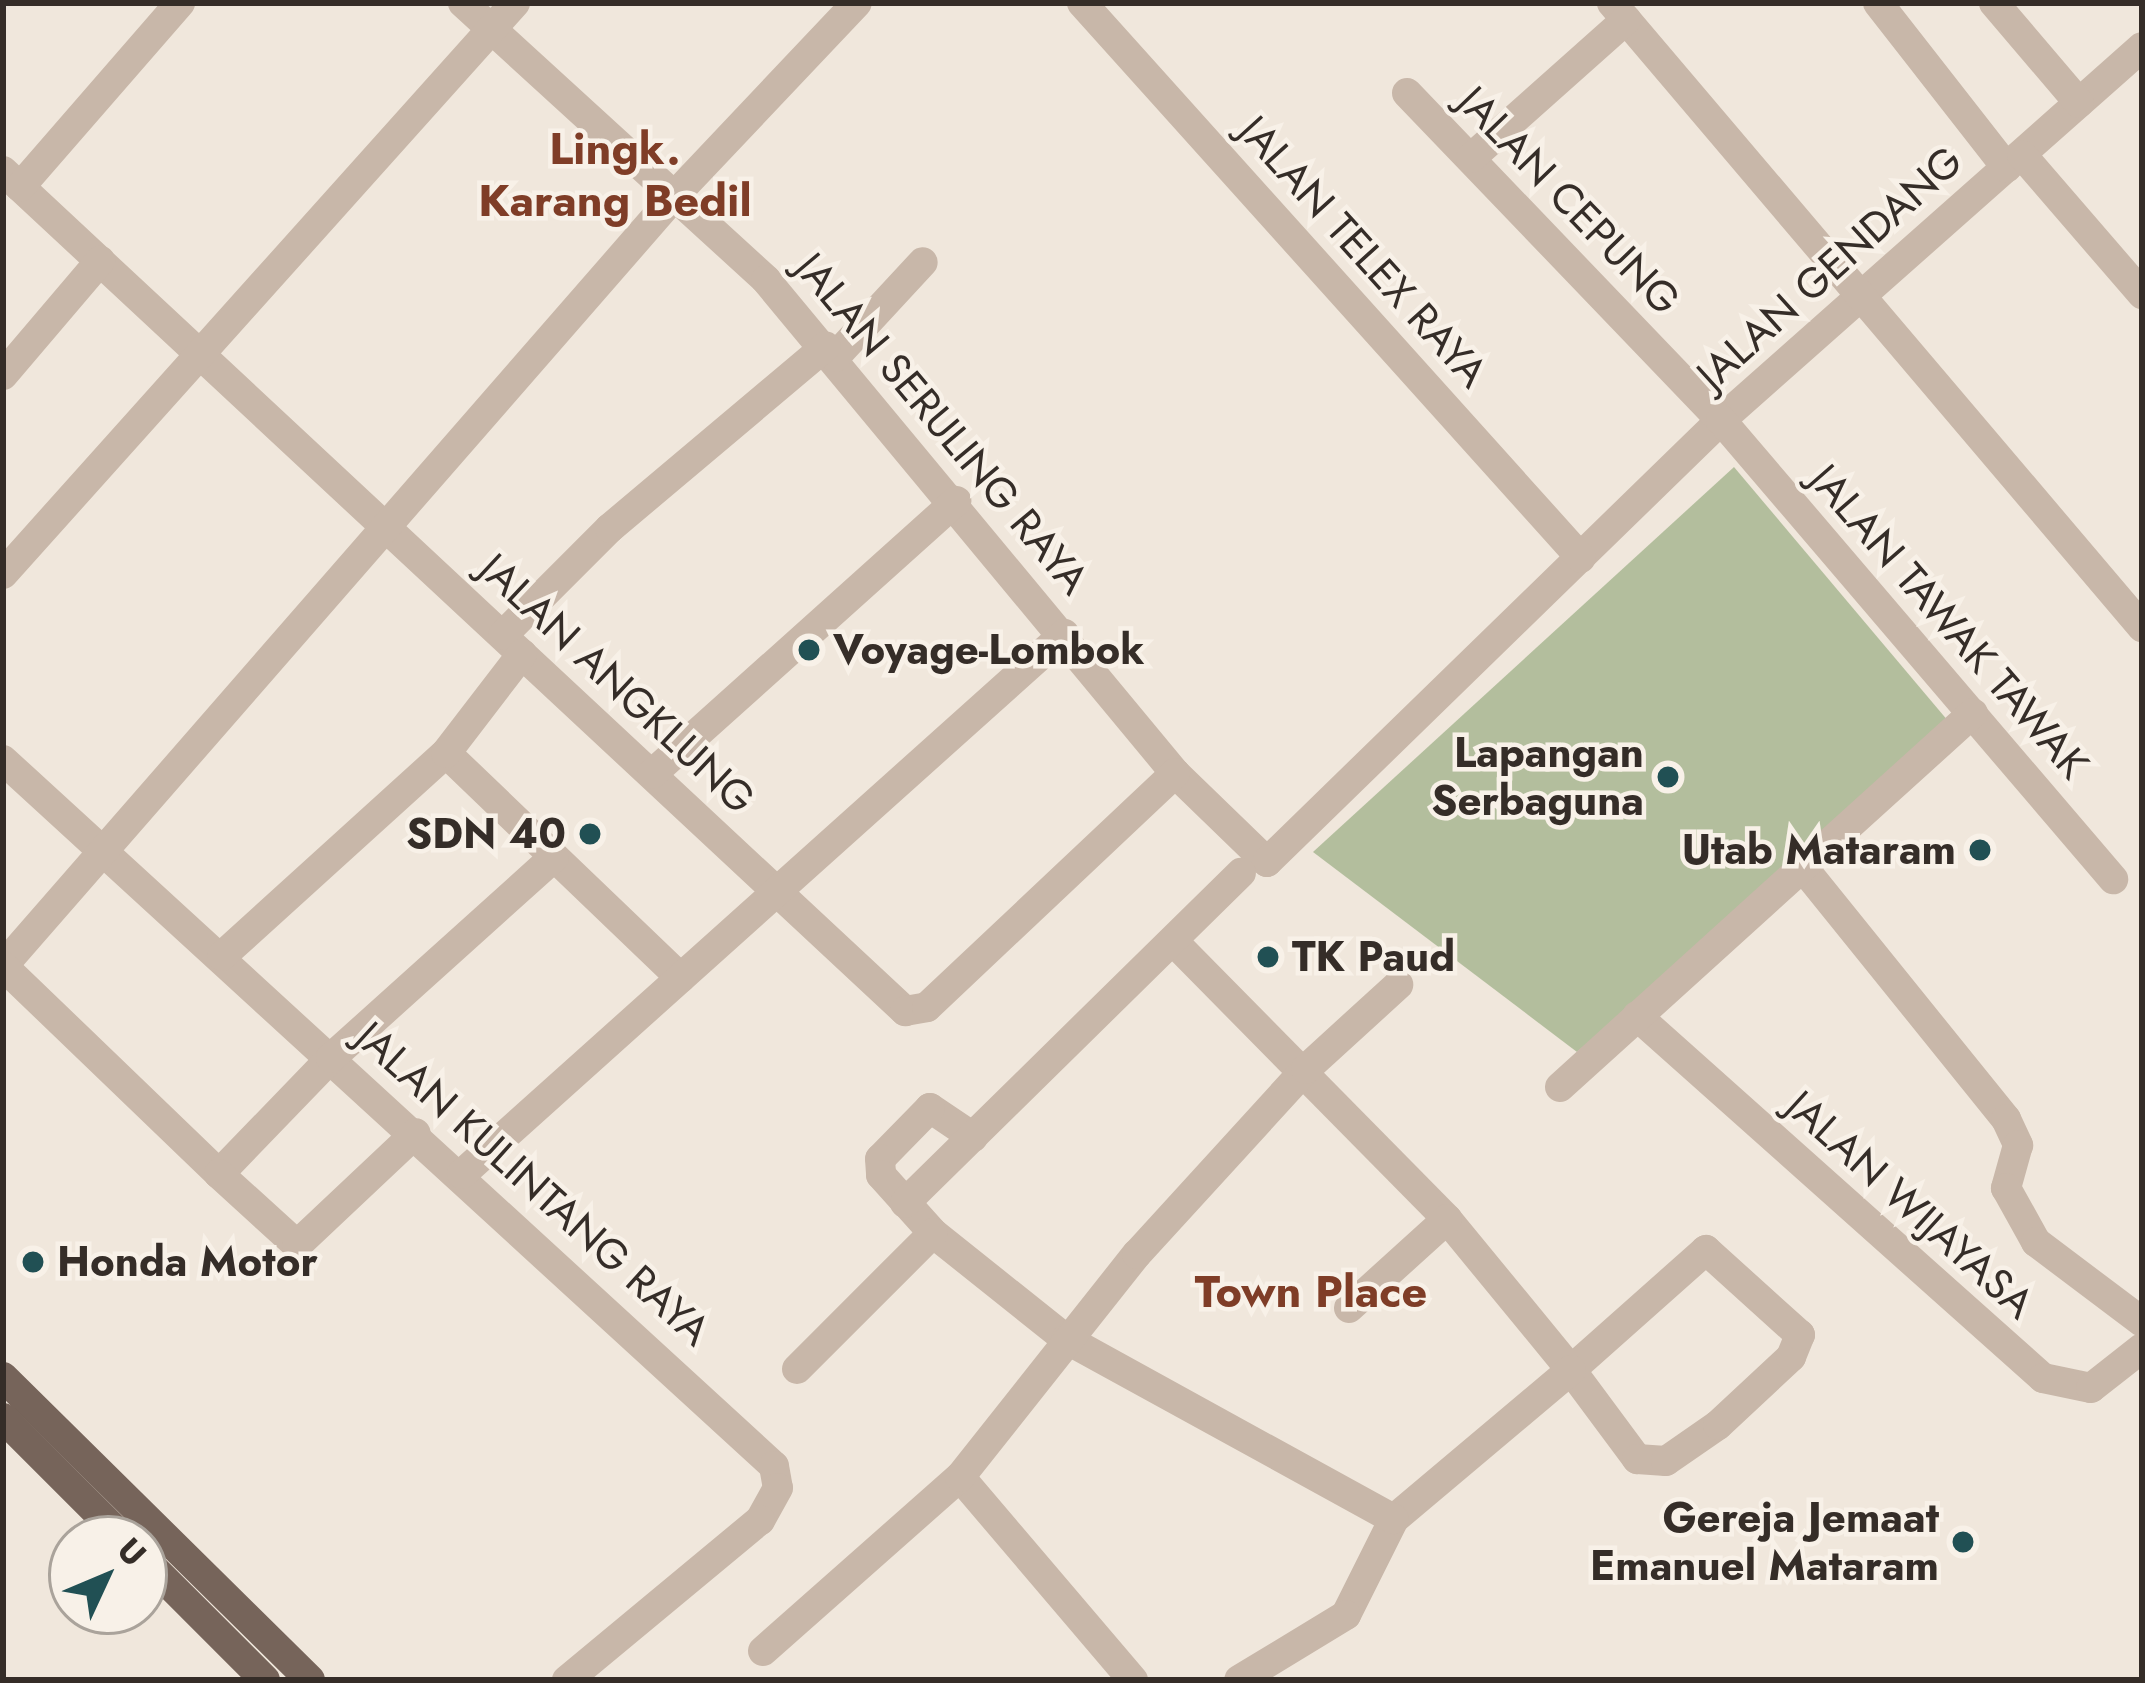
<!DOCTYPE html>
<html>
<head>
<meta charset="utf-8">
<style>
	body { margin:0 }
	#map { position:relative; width:2145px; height:1683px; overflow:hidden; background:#f0e7dc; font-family:Jost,sans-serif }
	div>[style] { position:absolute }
	.green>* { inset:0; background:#b3be9d }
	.minor>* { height:30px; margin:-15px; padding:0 15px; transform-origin:15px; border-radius:15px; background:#c8b7a9 }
	.major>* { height:30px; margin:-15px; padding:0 15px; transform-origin:15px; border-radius:15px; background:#76645a }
	.dots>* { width:33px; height:33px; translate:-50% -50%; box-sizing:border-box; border:6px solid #f8f1e8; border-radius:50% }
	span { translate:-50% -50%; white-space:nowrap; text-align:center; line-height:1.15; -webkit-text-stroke:9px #f8f1e8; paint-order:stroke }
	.street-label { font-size:42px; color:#352d28 }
	.poi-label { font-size:42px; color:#352d28; font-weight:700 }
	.left { translate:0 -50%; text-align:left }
	.right { translate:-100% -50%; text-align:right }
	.neighbourhood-label { font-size:45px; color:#7f3d27; font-weight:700 }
	.frame { position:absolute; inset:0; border:6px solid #352d28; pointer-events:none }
	.north { position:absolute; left:48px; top:1515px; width:120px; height:120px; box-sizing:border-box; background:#f8f1e8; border:3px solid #aaa39b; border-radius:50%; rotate:46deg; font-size:33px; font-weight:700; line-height:48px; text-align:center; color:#352d28 }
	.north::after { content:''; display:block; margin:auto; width:42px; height:54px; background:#215054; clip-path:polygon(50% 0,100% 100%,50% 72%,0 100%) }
</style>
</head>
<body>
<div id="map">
	<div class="green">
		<i style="clip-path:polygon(1734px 467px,1954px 728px,1577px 1052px,1313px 852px)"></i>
	</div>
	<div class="minor">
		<i style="left:463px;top:3px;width:411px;rotate:42.4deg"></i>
		<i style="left:766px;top:280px;width:641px;rotate:50.32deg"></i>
		<i style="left:1175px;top:773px;width:128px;rotate:44.1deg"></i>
		<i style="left:1267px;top:862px;width:634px;rotate:-44.23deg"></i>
		<i style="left:1721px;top:420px;width:562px;rotate:-41.54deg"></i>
		<i style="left:1082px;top:3px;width:746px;rotate:48.04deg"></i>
		<i style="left:1612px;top:3px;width:819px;rotate:49.66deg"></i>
		<i style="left:1878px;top:3px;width:209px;rotate:52deg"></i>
		<i style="left:1994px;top:3px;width:131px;rotate:49.6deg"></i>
		<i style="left:1407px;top:93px;width:453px;rotate:46.2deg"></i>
		<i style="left:1721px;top:420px;width:604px;rotate:49.5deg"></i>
		<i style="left:2022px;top:155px;width:184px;rotate:49.2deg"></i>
		<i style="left:1471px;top:158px;width:208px;rotate:-41.7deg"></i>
		<i style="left:3px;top:171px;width:1233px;rotate:42.96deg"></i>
		<i style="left:905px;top:1011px;width:22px;rotate:-10deg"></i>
		<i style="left:927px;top:1007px;width:341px;rotate:-43.3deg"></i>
		<i style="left:20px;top:187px;width:244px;rotate:-49deg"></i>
		<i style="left:835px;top:357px;width:129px;rotate:-47.2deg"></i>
		<i style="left:3px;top:375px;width:150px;rotate:-49.6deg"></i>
		<i style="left:3px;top:574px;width:767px;rotate:-48.12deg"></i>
		<i style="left:503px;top:635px;width:151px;rotate:-45deg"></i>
		<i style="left:610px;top:528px;width:282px;rotate:-40.1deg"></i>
		<i style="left:446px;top:753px;width:325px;rotate:43.8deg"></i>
		<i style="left:3px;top:760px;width:1045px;rotate:42.48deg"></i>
		<i style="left:774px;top:1466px;width:22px;rotate:80deg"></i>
		<i style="left:778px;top:1488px;width:37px;rotate:119deg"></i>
		<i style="left:760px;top:1520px;width:251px;rotate:140.3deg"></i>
		<i style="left:652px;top:774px;width:409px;rotate:-41.9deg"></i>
		<i style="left:1805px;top:870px;width:320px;rotate:51.1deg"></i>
		<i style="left:2006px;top:1119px;width:29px;rotate:65deg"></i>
		<i style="left:2018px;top:1145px;width:45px;rotate:105.6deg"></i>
		<i style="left:2006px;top:1188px;width:62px;rotate:60.9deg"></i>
		<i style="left:2036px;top:1242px;width:133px;rotate:37deg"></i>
		<i style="left:1175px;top:943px;width:388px;rotate:45.4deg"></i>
		<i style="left:1447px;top:1219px;width:195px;rotate:50.6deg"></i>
		<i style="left:1571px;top:1370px;width:111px;rotate:53.4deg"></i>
		<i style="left:1637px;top:1459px;width:29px;rotate:4deg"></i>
		<i style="left:1666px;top:1461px;width:63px;rotate:-34.7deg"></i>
		<i style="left:1718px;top:1425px;width:100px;rotate:-43deg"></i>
		<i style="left:1791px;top:1357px;width:24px;rotate:-68deg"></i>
		<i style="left:1800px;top:1335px;width:127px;rotate:-137.9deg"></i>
		<i style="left:1706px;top:1250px;width:181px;rotate:138.4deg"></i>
		<i style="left:1571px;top:1370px;width:231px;rotate:139.9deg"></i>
		<i style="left:1394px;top:1519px;width:107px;rotate:116.6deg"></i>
		<i style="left:1346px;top:1615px;width:125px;rotate:148.7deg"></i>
		<i style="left:222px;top:956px;width:302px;rotate:-42.2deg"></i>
		<i style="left:446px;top:753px;width:125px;rotate:-52.5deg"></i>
		<i style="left:3px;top:966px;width:1027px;rotate:-48.91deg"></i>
		<i style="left:678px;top:192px;width:260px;rotate:-46.6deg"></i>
		<i style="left:3px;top:966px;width:300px;rotate:43.9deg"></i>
		<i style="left:219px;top:1174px;width:161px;rotate:-46deg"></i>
		<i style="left:331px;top:1058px;width:300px;rotate:-42deg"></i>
		<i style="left:1637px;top:1016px;width:544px;rotate:41.72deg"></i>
		<i style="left:2043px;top:1378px;width:49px;rotate:11.8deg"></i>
		<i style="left:2091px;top:1388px;width:65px;rotate:-38.1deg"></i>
		<i style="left:1560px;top:1087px;width:557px;rotate:-42.16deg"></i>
		<i style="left:973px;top:1137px;width:52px;rotate:-146deg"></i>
		<i style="left:930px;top:1108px;width:71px;rotate:134.4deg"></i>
		<i style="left:880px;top:1159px;width:16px;rotate:86deg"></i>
		<i style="left:881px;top:1175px;width:78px;rotate:48.1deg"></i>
		<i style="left:933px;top:1233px;width:170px;rotate:38.6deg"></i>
		<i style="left:1066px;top:1339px;width:374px;rotate:28.8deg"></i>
		<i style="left:219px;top:1174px;width:105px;rotate:42.3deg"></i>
		<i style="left:297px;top:1245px;width:163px;rotate:-43.3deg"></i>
		<i style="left:462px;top:1174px;width:809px;rotate:-41.89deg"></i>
		<i style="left:905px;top:1203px;width:471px;rotate:-44.5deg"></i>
		<i style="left:1349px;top:1308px;width:132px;rotate:-42.2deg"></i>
		<i style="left:797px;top:1369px;width:192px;rotate:-45deg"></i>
		<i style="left:960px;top:1477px;width:267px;rotate:49.6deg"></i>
		<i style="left:763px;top:1651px;width:263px;rotate:-41.5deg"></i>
		<i style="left:960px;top:1477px;width:285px;rotate:-51.6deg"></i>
		<i style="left:1137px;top:1254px;width:251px;rotate:-47.6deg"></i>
		<i style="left:1306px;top:1069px;width:125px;rotate:-42.4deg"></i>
	</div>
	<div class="major">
		<i style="left:3px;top:1377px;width:431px;rotate:44.6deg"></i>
		<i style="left:3px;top:1418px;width:171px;rotate:45deg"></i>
		<i style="left:144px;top:1559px;width:171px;rotate:45deg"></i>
	</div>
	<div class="dots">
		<i style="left:809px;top:650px;background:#215054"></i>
		<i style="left:1668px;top:777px;background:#215054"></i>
		<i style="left:590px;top:834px;background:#215054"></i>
		<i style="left:1980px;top:850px;background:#215054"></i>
		<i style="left:1268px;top:957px;background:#215054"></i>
		<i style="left:33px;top:1262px;background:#215054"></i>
		<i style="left:1963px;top:1542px;background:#215054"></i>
	</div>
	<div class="street-label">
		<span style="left:1569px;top:201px;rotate:46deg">JALAN CEPUNG</span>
		<span style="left:1363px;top:252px;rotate:48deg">JALAN TELEX RAYA</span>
		<span style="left:1830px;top:268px;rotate:-42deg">JALAN GENDANG</span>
		<span style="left:942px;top:424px;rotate:50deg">JALAN SERULING RAYA</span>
		<span style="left:1949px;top:622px;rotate:49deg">JALAN TAWAK TAWAK</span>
		<span style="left:617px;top:684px;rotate:43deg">JALAN ANGKLUNG</span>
		<span style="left:533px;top:1184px;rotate:42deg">JALAN KULINTANG RAYA</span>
		<span style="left:1910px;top:1205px;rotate:42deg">JALAN WIJAYASA</span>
	</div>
	<div class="poi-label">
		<span class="left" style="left:833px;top:650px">Voyage-Lombok</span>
		<span class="right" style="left:1644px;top:777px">Lapangan<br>Serbaguna</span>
		<span class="right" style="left:566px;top:834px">SDN 40</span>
		<span class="right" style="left:1956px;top:850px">Utab Mataram</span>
		<span class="left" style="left:1292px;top:957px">TK Paud</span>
		<span class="left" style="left:57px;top:1262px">Honda Motor</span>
		<span class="right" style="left:1939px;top:1542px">Gereja Jemaat<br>Emanuel Mataram</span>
	</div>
	<div class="neighbourhood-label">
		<span style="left:615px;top:175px">Lingk.<br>Karang Bedil</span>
		<span style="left:1311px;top:1292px">Town Place</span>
	</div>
	<div class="frame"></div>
	<div class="north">U</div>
</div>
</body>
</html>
